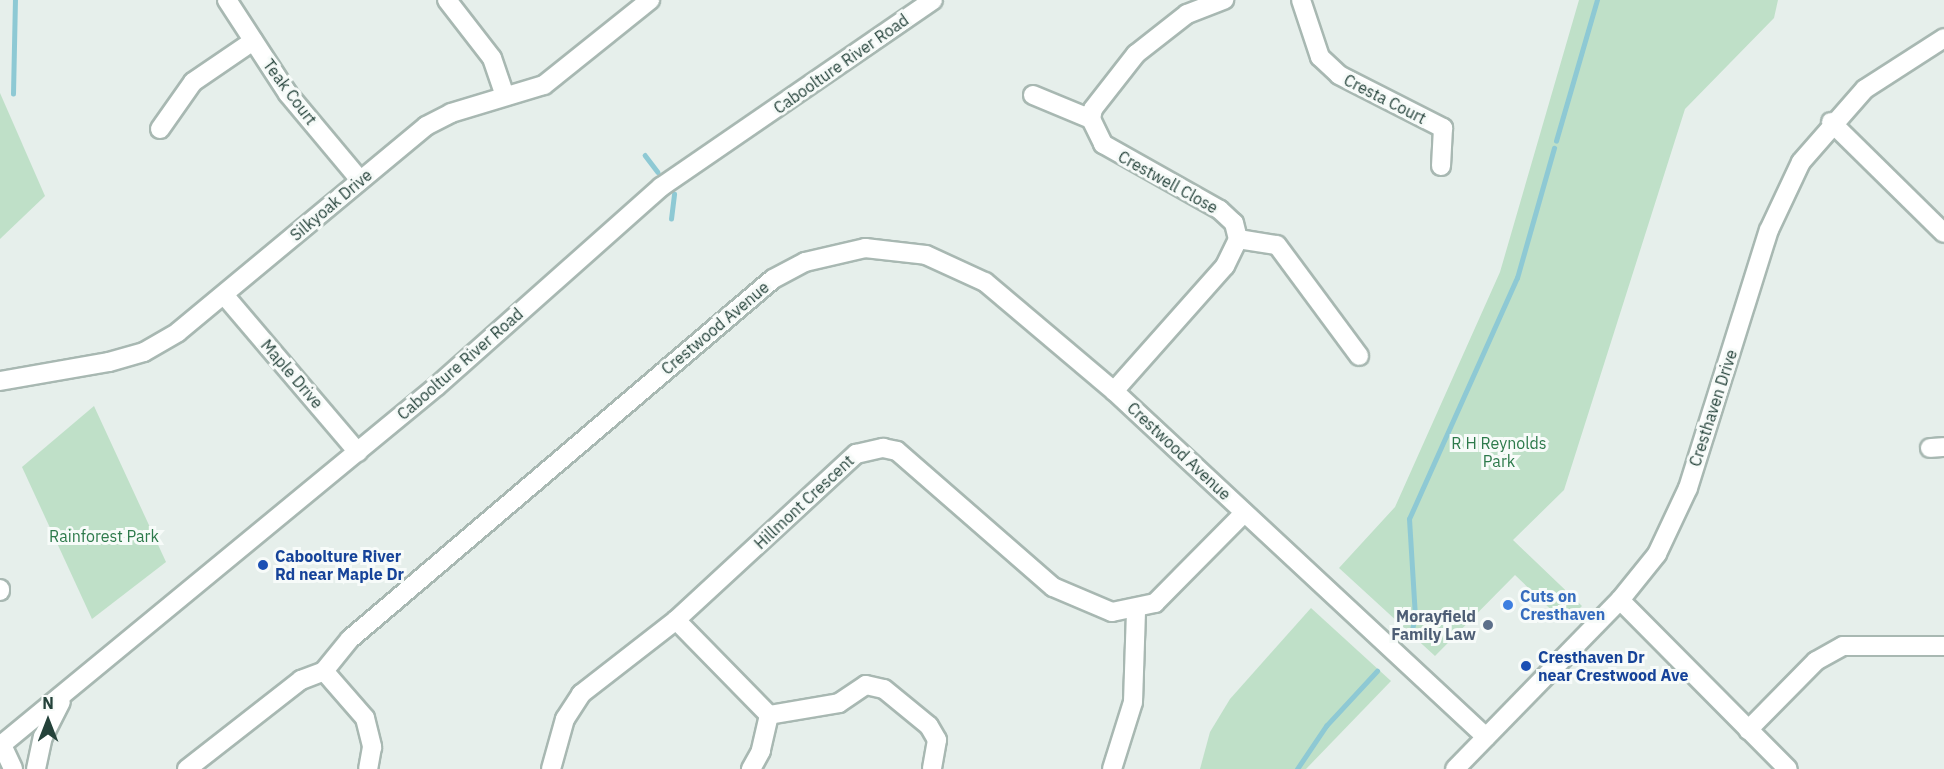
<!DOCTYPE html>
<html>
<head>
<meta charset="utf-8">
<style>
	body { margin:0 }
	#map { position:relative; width:1944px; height:769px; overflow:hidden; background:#e6efeb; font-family:"IBM Plex Sans",sans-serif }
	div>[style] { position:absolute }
	.green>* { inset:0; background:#bfe0c8 }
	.stream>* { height:4.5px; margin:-2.25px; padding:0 2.25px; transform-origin:2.25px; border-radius:2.25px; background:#8ec9d4 }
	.roads { filter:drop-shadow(2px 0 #a8b8b2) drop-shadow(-2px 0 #a8b8b2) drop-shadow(0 2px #a8b8b2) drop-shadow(0 -2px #a8b8b2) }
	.street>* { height:18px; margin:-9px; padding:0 9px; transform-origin:9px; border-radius:9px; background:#fff }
	.secondary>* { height:18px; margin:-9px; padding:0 9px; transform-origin:9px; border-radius:9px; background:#fff }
	.dots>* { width:16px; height:16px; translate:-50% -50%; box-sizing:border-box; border:3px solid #f7fbf9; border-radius:50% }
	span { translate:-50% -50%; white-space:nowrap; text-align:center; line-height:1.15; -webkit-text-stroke:6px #f7fbf9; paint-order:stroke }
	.street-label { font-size:16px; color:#24423a }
	.park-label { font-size:16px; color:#2d7a4b }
	.transit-label { font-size:16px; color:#164399; font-weight:700 }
	.left { translate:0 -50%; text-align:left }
	.shop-label { font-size:16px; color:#366cbe; font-weight:700 }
	.service-label { font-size:16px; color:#4e5e75; font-weight:700 }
	.right { translate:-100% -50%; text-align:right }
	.north { position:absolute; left:18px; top:691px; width:60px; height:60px; -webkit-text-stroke:4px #f7fbf9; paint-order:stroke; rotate:0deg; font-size:16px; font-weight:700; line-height:24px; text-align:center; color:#24423a }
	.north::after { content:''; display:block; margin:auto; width:21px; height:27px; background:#24423a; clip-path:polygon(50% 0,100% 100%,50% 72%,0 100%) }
</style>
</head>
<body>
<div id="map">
	<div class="green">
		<i style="clip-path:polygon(1579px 0,1778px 0,1774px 18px,1685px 109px,1564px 490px,1513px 540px,1582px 606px,1565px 623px,1515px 575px,1435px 656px,1339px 568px,1395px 507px,1500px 272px)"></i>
		<i style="clip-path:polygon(0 93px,45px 196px,0 239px)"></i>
		<i style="clip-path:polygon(94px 406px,166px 562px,92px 619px,22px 467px)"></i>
		<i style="clip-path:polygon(1311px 608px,1391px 681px,1306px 769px,1200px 769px,1210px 732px,1230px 699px)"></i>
	</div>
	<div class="stream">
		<i style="left:13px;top:94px;width:94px;rotate:-88.8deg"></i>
		<i style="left:1556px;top:141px;width:147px;rotate:-73.8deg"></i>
		<i style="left:645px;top:155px;width:21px;rotate:53deg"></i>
		<i style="left:671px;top:219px;width:25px;rotate:-83deg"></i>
		<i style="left:1411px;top:634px;width:17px;rotate:-77deg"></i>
		<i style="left:1415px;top:617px;width:98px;rotate:-93.5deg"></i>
		<i style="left:1409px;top:519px;width:264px;rotate:-65.9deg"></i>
		<i style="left:1517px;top:278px;width:135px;rotate:-74.1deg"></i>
		<i style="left:1297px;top:769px;width:52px;rotate:-56deg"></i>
		<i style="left:1326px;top:726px;width:75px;rotate:-47.2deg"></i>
	</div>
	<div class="roads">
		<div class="street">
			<i style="left:227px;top:0;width:112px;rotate:57deg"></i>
			<i style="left:288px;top:94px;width:112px;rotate:50.1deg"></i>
			<i style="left:447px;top:0;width:73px;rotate:52.2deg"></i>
			<i style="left:492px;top:58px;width:40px;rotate:71.1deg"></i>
			<i style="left:1301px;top:0;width:60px;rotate:71.6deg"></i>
			<i style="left:1320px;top:57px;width:26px;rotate:43deg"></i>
			<i style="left:1339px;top:75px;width:117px;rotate:27deg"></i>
			<i style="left:1443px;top:128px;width:38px;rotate:93deg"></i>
			<i style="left:1033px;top:95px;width:63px;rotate:22.5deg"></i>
			<i style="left:1091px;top:119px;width:28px;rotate:64deg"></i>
			<i style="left:1103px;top:144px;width:134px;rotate:29.4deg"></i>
			<i style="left:1220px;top:210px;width:19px;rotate:43deg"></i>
			<i style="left:1234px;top:223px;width:16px;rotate:76deg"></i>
			<i style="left:1238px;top:239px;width:39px;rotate:9deg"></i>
			<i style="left:1277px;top:245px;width:138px;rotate:53.5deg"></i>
			<i style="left:1091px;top:119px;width:10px;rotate:-79deg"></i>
			<i style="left:1093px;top:109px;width:70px;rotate:-52deg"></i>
			<i style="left:1136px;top:54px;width:65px;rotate:-38.1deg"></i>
			<i style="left:1187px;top:14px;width:40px;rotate:-21deg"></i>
			<i style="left:1831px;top:122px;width:158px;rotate:44.5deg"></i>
			<i style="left:160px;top:129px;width:57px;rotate:-54.9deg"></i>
			<i style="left:193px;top:82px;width:73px;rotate:-34.3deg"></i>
			<i style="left:225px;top:296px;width:205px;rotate:49.6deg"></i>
			<i style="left:0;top:381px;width:111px;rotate:-9.9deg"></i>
			<i style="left:109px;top:362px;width:36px;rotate:-16deg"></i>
			<i style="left:144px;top:352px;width:39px;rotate:-30deg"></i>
			<i style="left:178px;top:332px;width:322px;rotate:-39.7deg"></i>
			<i style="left:426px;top:126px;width:28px;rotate:-27deg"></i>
			<i style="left:451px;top:113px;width:97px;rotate:-16.8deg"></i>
			<i style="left:544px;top:85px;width:136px;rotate:-38.7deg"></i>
			<i style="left:1114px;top:391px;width:167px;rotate:-48.4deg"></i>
			<i style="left:1225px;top:266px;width:30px;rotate:-64deg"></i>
			<i style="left:1930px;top:448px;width:14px;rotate:-4deg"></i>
			<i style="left:0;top:589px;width:2px;rotate:90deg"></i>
			<i style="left:1620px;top:600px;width:238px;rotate:45.2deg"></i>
			<i style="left:676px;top:620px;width:133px;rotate:45.6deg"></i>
			<i style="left:769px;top:715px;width:37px;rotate:103deg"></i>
			<i style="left:761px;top:751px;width:21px;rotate:119deg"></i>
			<i style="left:324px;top:671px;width:62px;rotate:48.9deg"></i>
			<i style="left:365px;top:718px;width:30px;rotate:76deg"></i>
			<i style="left:372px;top:747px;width:22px;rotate:100deg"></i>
			<i style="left:769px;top:715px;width:71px;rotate:-9.7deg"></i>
			<i style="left:839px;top:703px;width:32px;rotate:-34deg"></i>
			<i style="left:866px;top:685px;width:18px;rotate:13deg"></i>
			<i style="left:884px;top:689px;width:58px;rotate:39.4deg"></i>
			<i style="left:929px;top:726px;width:16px;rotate:60deg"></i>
			<i style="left:937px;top:740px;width:29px;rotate:100deg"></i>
			<i style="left:1748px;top:730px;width:97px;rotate:-45.4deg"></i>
			<i style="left:1816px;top:661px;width:31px;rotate:-29deg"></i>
			<i style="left:1843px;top:646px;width:101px"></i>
			<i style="left:187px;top:769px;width:145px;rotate:-38deg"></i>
			<i style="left:301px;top:680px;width:25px;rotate:-21deg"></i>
			<i style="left:324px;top:671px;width:41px;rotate:-50.9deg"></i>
			<i style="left:350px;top:639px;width:555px;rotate:-40.4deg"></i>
			<i style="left:773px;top:279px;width:36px;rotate:-28deg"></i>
			<i style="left:805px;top:262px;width:62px;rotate:-13.1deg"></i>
			<i style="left:865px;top:248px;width:61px;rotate:6.5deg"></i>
			<i style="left:926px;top:255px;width:65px;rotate:24.6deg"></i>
			<i style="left:985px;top:282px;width:169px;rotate:40.2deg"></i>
			<i style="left:1114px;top:391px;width:508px;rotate:42.93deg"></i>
			<i style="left:551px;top:769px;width:52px;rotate:-74.4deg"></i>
			<i style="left:565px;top:719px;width:30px;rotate:-57deg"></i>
			<i style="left:581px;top:694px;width:120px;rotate:-37.9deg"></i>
			<i style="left:676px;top:620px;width:245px;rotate:-42.7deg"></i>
			<i style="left:856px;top:454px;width:28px;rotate:-13deg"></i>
			<i style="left:883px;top:448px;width:14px;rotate:12deg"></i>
			<i style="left:897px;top:451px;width:207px;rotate:41.1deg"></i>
			<i style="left:1053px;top:587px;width:64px;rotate:23deg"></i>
			<i style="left:1112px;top:612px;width:44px;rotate:-11.8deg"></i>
			<i style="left:1155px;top:603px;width:127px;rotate:-45.3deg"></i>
			<i style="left:1112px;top:769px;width:70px;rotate:-72.6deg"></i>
			<i style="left:1133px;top:702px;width:91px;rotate:-88.1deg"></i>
			<i style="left:1455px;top:769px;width:236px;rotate:-45.7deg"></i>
			<i style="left:1620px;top:600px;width:59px;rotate:-51.2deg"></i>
			<i style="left:1657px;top:554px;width:73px;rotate:-64.8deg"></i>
			<i style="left:1688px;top:488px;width:270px;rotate:-72.6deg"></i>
			<i style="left:1769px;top:230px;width:75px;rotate:-64.8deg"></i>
			<i style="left:1801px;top:162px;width:97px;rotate:-48.8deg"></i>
			<i style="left:1865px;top:89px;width:94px;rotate:-32.8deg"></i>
		</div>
		<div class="secondary">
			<i style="left:2px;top:745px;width:26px;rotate:65deg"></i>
			<i style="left:0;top:746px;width:566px;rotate:-39.48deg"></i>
			<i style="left:437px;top:386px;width:300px;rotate:-41.6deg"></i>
			<i style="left:661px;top:187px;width:330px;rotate:-34.5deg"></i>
			<i style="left:36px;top:769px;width:33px;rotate:-78deg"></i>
			<i style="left:43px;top:737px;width:39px;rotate:-63deg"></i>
		</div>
	</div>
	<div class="dots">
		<i style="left:263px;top:565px;background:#1a4fb4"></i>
		<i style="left:1508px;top:605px;background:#3f7fe0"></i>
		<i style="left:1488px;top:625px;background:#5c6f8a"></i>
		<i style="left:1526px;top:666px;background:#1a4fb4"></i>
	</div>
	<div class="street-label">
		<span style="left:841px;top:64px;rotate:-35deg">Caboolture River Road</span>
		<span style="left:290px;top:92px;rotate:53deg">Teak Court</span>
		<span style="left:1385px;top:99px;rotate:27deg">Cresta Court</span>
		<span style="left:1168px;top:182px;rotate:29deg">Crestwell Close</span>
		<span style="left:331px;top:205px;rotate:-40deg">Silkyoak Drive</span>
		<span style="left:715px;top:328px;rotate:-40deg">Crestwood Avenue</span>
		<span style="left:460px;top:364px;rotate:-41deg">Caboolture River Road</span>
		<span style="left:292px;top:374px;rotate:49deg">Maple Drive</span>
		<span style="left:1713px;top:408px;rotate:-72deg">Cresthaven Drive</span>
		<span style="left:1179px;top:451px;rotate:43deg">Crestwood Avenue</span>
		<span style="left:804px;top:502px;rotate:-43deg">Hillmont Crescent</span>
	</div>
	<div class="park-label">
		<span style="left:1499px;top:452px">R H Reynolds<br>Park</span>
		<span style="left:104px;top:536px">Rainforest Park</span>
	</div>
	<div class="transit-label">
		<span class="left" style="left:275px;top:565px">Caboolture River<br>Rd near Maple Dr</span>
		<span class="left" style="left:1538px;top:666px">Cresthaven Dr<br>near Crestwood Ave</span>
	</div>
	<div class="shop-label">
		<span class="left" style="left:1520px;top:605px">Cuts on<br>Cresthaven</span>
	</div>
	<div class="service-label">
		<span class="right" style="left:1476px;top:625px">Morayfield<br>Family Law</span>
	</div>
	<div class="north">N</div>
</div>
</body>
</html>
